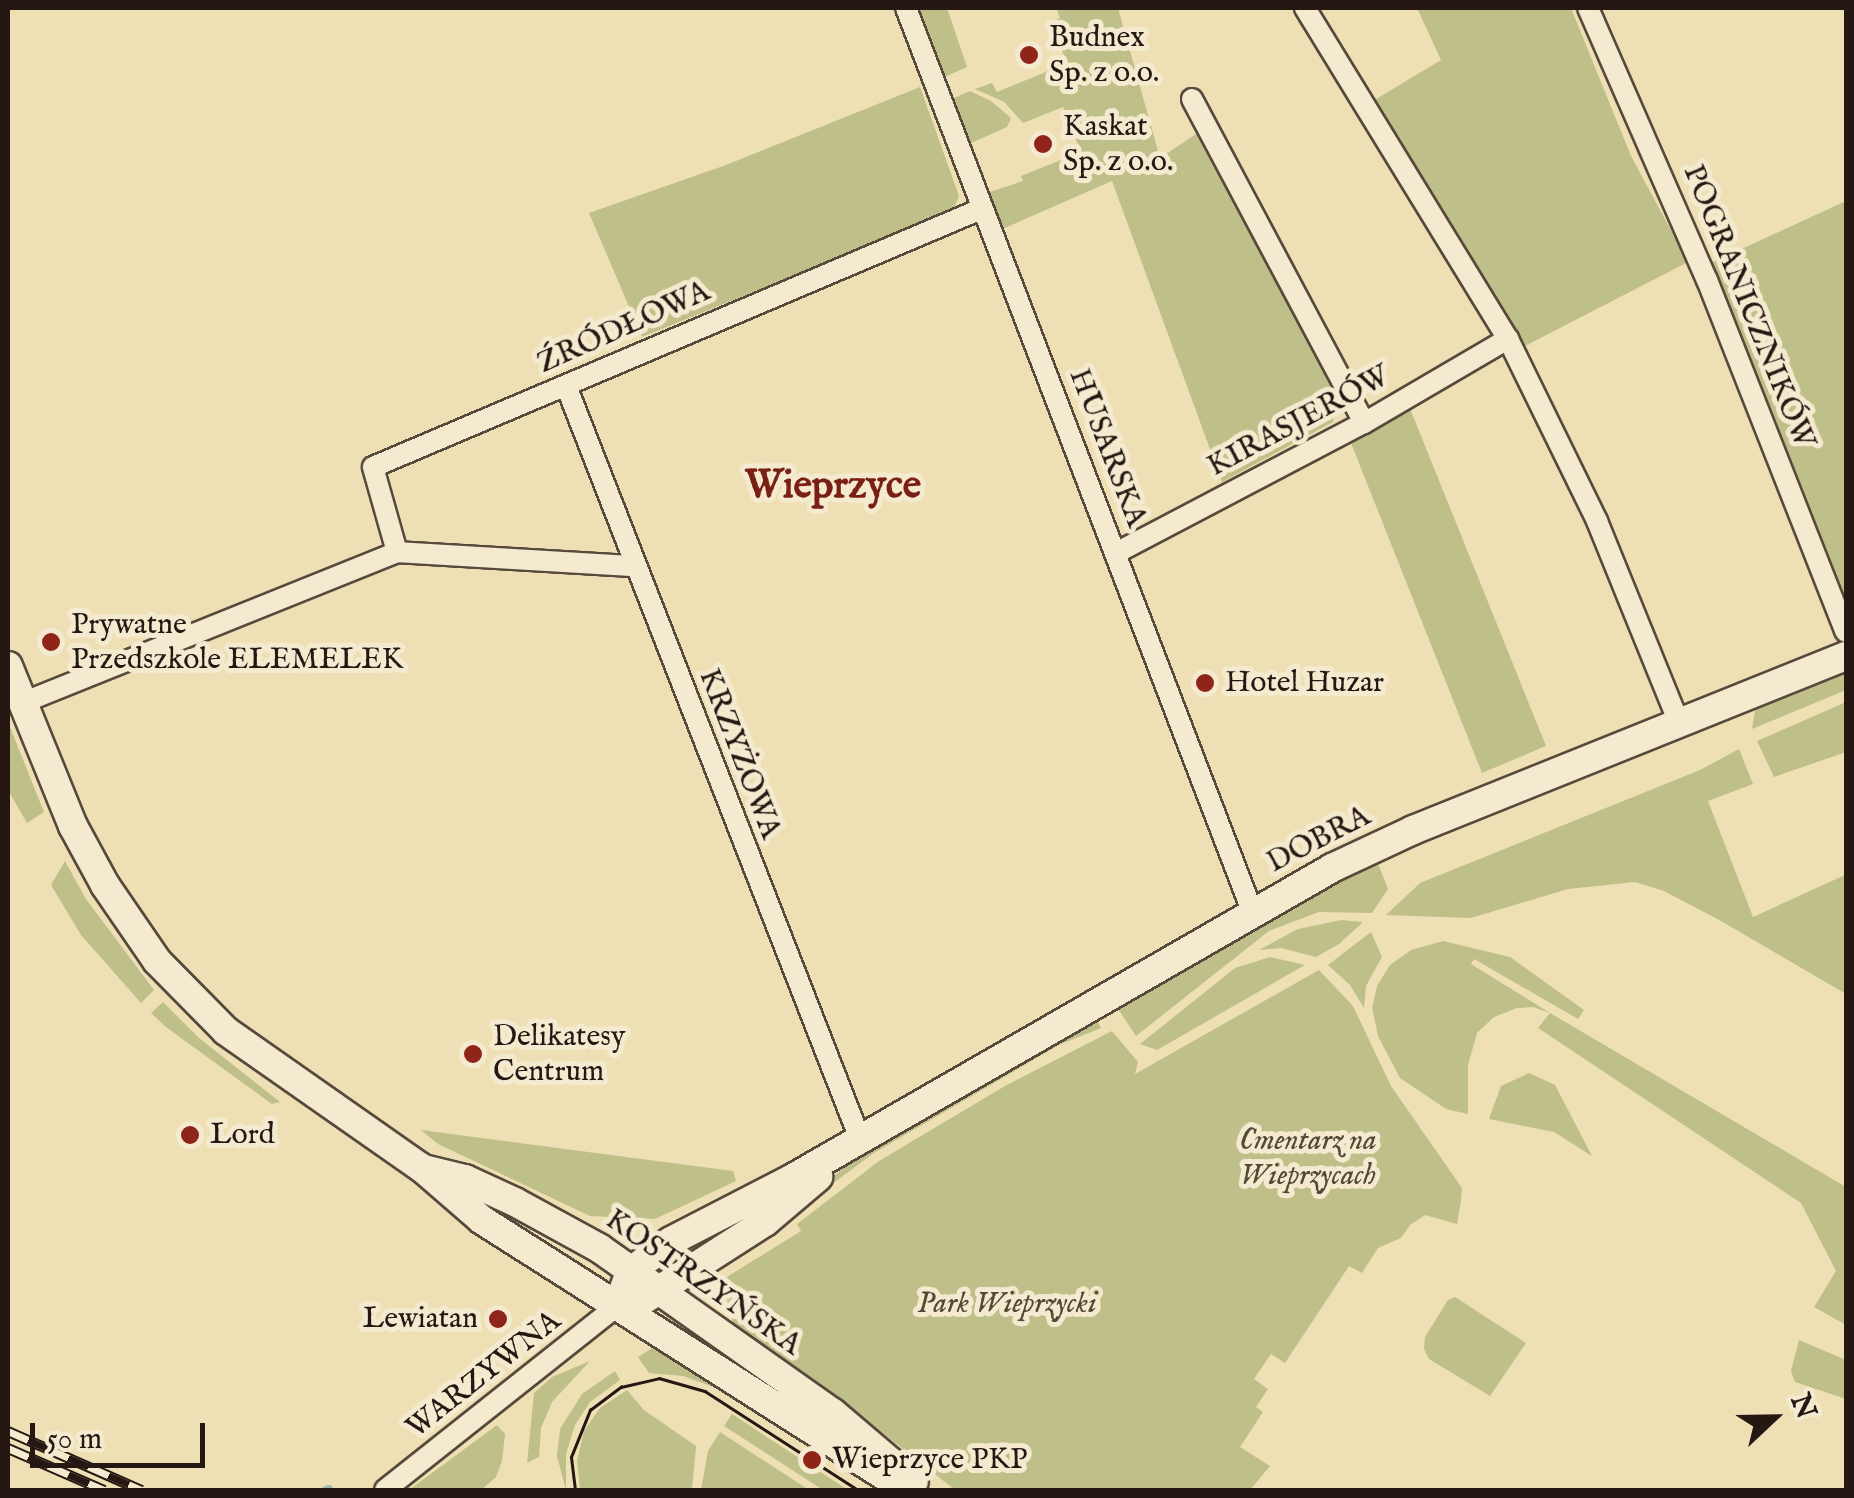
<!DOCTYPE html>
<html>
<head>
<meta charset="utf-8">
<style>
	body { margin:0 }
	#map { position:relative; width:1854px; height:1498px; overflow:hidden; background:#eedfb5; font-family:"IM FELL English",serif }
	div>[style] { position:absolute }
	.green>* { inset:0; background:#bfc089 }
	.stream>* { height:8px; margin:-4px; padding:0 4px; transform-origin:4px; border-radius:4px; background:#9bbbb6 }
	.roads { filter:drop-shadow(2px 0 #57493b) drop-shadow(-2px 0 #57493b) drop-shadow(0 2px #57493b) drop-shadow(0 -2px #57493b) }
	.street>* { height:20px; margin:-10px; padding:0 10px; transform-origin:10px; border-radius:10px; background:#f4eacf }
	.secondary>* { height:28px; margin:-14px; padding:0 14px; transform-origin:14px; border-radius:14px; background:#f4eacf }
	.tram>* { height:2.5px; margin:-1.25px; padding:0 1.25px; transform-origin:1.25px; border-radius:1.25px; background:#251712 }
	.rail>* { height:11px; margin-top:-5.5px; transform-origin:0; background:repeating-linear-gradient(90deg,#f4eacf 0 22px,#251712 0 44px); box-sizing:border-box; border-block:2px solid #251712 }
	.dots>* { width:28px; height:28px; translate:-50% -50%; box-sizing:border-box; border:5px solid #f4eacf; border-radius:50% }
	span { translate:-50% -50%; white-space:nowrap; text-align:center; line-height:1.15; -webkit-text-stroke:10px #f4eacf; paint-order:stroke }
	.poi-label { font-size:30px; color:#251712 }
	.left { translate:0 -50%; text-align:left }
	.right { translate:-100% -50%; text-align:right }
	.street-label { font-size:30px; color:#251712 }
	.park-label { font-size:30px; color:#534a36; font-style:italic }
	.district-label { font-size:40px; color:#7a1f14; font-weight:700 }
	.frame { position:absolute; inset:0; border:10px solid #251712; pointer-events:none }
	.north { position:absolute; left:1724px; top:1368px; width:100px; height:100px; -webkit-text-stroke:8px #f4eacf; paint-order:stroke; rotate:68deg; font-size:28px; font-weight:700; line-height:40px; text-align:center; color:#251712 }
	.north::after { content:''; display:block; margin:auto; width:35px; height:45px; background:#251712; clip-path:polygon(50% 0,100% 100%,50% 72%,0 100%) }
	.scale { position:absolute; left:30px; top:1423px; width:175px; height:45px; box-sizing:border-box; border:5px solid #251712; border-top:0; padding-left:12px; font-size:30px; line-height:35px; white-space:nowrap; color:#251712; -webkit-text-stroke:8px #f4eacf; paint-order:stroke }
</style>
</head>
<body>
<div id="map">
	<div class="green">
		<i style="clip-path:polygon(913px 8px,947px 8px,967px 67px,940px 79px)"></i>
		<i style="clip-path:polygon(1056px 8px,1118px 8px,1160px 158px,1196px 134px,1337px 393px,1333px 422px,1222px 482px,1112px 181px,1000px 230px,987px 193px,1023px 181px,1021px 176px,1081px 152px,1063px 107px,1023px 123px,1004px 102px,975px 89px,992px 83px,997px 92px,1067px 63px,1050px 23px,1060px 18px)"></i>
		<i style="clip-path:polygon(1417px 8px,1571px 8px,1631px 156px,1688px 262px,1519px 349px,1371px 102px,1441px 60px)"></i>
		<i style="clip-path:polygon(920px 87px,959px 196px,953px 211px,642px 337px,589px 213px,726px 165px)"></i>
		<i style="clip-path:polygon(970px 91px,991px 101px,1011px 118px,1007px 127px,969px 144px,952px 99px)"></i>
		<i style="clip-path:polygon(1846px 201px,1846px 614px,1711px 263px)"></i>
		<i style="clip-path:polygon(1409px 406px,1546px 746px,1482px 773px,1349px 438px)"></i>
		<i style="clip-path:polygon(1846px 674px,1846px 690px,1752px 729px,1756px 705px)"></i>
		<i style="clip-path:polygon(1846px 702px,1846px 752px,1774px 777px,1757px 741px)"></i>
		<i style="clip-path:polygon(8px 722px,44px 812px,27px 823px,8px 790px)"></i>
		<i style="clip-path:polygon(1739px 749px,1753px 784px,1708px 801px,1753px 917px,1845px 875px,1846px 994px,1721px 921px,1664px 891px,1635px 882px,1568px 889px,1471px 918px,1386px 915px,1420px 883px,1700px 770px)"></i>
		<i style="clip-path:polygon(65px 861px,86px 899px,154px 990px,141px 1003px,81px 935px,51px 885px)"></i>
		<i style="clip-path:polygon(1370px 863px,1379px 866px,1388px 889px,1372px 913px,1319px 912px,1269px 931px,1136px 1036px,1116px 1006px)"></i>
		<i style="clip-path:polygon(1341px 920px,1363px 922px,1339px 944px,1316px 957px,1281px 948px,1259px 950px,1298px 929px)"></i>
		<i style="clip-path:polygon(1371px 932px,1382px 957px,1366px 986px,1364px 1008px,1350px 985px,1328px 965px)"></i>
		<i style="clip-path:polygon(1443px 941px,1510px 957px,1584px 1010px,1578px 1019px,1474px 959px,1471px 964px,1550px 1013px,1533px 1007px,1517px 1008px,1494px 1017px,1477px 1033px,1468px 1065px,1468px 1114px,1446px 1109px,1400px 1078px,1378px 1036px,1372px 1008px,1377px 986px,1390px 965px,1411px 950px)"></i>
		<i style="clip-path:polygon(1270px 957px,1305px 965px,1157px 1050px,1140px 1044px,1235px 968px)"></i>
		<i style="clip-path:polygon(1319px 970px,1353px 1006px,1391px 1086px,1462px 1188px,1461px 1201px,1457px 1224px,1425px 1215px,1410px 1225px,1401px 1238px,1378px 1248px,1362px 1273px,1349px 1266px,1285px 1363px,1271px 1354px,1254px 1379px,1268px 1389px,1256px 1407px,1263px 1412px,1240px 1447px,1270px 1466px,1250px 1490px,955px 1490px,874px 1426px,734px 1327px,722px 1280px,801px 1231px,797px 1224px,879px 1161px,1005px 1086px,1112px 1031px,1138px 1062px,1135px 1074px)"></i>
		<i style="clip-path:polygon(163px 1002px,199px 1038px,280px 1102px,272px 1104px,166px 1027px,151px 1013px)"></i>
		<i style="clip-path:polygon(1550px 1013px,1846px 1187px,1846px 1325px,1814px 1307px,1836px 1271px,1801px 1203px,1538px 1028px)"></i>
		<i style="clip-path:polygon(1095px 1017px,1101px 1028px,1059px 1045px,874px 1153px,719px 1268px,712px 1264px,797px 1207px,851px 1162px)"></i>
		<i style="clip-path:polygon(1529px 1073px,1555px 1085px,1592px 1156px,1554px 1132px,1489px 1119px,1501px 1086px)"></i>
		<i style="clip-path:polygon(421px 1130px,733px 1171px,736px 1181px,655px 1219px,590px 1216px,438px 1144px)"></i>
		<i style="clip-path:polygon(1455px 1297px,1526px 1343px,1490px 1396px,1429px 1359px,1424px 1349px,1425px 1337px,1448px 1300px)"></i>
		<i style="clip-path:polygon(1799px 1340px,1846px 1360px,1846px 1399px,1795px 1382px,1791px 1371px)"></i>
		<i style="clip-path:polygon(662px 1342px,709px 1380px,713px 1387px,683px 1376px,649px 1373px,638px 1357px)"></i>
		<i style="clip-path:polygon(590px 1361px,552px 1402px,541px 1428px,539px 1457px,527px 1463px,534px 1393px,552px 1377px)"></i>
		<i style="clip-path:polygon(615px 1371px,620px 1380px,590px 1402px,575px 1425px,566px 1454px,566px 1490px,557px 1456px,560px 1429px,582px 1394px)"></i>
		<i style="clip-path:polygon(627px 1390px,644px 1410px,696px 1446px,692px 1490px,580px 1490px,577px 1461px,584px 1431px,600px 1408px)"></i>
		<i style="clip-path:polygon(732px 1414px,848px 1490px,823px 1490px,724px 1426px)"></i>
		<i style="clip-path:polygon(497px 1425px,505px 1434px,502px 1461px,496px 1477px,481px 1490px,409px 1490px)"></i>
		<i style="clip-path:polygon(720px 1432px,809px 1490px,701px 1490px,708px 1451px)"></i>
	</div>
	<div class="stream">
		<i style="left:326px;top:1490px;width:3px;rotate:-18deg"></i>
	</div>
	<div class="roads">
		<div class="street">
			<i style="left:906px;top:8px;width:967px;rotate:69.03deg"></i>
			<i style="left:1305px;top:8px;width:388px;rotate:58.5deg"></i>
			<i style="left:1508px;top:339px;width:203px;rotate:63.9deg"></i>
			<i style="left:1597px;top:521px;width:218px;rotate:67.9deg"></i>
			<i style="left:1588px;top:8px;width:297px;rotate:66.4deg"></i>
			<i style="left:1707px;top:280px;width:378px;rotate:68.5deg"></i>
			<i style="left:1192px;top:99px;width:367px;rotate:62deg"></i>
			<i style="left:567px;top:388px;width:806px;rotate:68.69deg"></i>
			<i style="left:397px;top:552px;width:88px;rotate:-105.8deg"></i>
			<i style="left:373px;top:467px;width:660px;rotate:-22.99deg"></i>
			<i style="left:1116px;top:553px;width:280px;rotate:-27.7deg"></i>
			<i style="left:1364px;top:423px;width:167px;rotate:-30.3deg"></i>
			<i style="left:22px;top:703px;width:404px;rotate:-21.9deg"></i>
			<i style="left:397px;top:552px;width:237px;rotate:3.4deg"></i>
			<i style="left:385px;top:1490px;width:298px;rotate:-38.4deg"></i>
		</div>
		<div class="secondary">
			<i style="left:8px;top:666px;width:173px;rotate:67.9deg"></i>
			<i style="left:73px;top:826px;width:67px;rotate:61.5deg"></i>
			<i style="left:105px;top:885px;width:92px;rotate:55.6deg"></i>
			<i style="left:157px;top:961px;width:98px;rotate:45.4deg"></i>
			<i style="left:226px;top:1031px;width:239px;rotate:35deg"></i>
			<i style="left:422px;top:1168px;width:79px;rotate:40.9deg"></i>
			<i style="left:482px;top:1220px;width:504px;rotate:32.43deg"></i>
			<i style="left:428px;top:1170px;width:38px;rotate:14deg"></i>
			<i style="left:465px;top:1179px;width:55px;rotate:24.7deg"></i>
			<i style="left:515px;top:1202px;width:96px;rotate:28.7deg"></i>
			<i style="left:599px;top:1248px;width:286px;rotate:35.2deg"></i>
			<i style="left:833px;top:1413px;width:106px;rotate:40.4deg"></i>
			<i style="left:645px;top:1299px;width:143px;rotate:-32.7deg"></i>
			<i style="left:765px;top:1222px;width:70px;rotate:-40.3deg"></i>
			<i style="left:618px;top:1305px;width:35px;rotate:-70deg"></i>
			<i style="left:630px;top:1272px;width:51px;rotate:-37.1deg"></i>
			<i style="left:671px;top:1241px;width:137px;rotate:-27.3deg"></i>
			<i style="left:793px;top:1178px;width:622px;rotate:-29.9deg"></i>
			<i style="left:1332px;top:868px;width:89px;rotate:-25.1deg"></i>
			<i style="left:1413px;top:830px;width:467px;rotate:-21.9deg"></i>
		</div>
	</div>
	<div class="tram">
		<i style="left:575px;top:1490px;width:33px;rotate:-97deg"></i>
		<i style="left:571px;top:1457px;width:51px;rotate:-68deg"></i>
		<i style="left:590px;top:1410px;width:39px;rotate:-37deg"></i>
		<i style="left:621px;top:1387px;width:39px;rotate:-13deg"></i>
		<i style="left:659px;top:1378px;width:48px;rotate:15.8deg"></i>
		<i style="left:705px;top:1391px;width:182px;rotate:32.9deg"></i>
	</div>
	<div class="rail">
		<i style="left:8px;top:1431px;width:146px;rotate:23.8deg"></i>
		<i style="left:8px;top:1448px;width:105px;rotate:23.6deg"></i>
	</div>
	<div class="dots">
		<i style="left:1029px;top:55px;background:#8f2418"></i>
		<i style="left:1043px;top:144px;background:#8f2418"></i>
		<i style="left:51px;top:642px;background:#8f2418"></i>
		<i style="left:1205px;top:683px;background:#8f2418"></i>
		<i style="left:473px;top:1054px;background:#8f2418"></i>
		<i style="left:190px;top:1135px;background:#8f2418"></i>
		<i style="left:498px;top:1319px;background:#8f2418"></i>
		<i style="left:812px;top:1460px;background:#8f2418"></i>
	</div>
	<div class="poi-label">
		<span class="left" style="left:1049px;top:55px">Budnex<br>Sp. z o.o.</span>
		<span class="left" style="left:1063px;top:144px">Kaskat<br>Sp. z o.o.</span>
		<span class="left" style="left:71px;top:642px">Prywatne<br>Przedszkole ELEMELEK</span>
		<span class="left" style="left:1225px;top:683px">Hotel Huzar</span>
		<span class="left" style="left:493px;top:1054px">Delikatesy<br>Centrum</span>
		<span class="left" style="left:210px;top:1135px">Lord</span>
		<span class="right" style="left:478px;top:1319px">Lewiatan</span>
		<span class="left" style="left:832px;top:1460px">Wieprzyce PKP</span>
	</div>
	<div class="street-label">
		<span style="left:1748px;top:307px;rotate:68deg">POGRANICZNIKÓW</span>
		<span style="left:624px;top:328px;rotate:-24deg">ŹRÓDŁOWA</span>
		<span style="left:1299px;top:422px;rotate:-28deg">KIRASJERÓW</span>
		<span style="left:1107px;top:448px;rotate:69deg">HUSARSKA</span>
		<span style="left:739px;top:754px;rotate:69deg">KRZYŻOWA</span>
		<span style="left:1319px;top:840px;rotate:-27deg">DOBRA</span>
		<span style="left:703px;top:1283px;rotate:35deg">KOSTRZYŃSKA</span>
		<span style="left:484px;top:1375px;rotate:-38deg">WARZYWNA</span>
	</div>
	<div class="park-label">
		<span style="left:1308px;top:1158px">Cmentarz na<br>Wieprzycach</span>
		<span style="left:1007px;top:1304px">Park Wieprzycki</span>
	</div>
	<div class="district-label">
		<span style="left:833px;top:487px">Wieprzyce</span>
	</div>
	<div class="frame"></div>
	<div class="north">N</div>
	<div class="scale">50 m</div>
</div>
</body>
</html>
